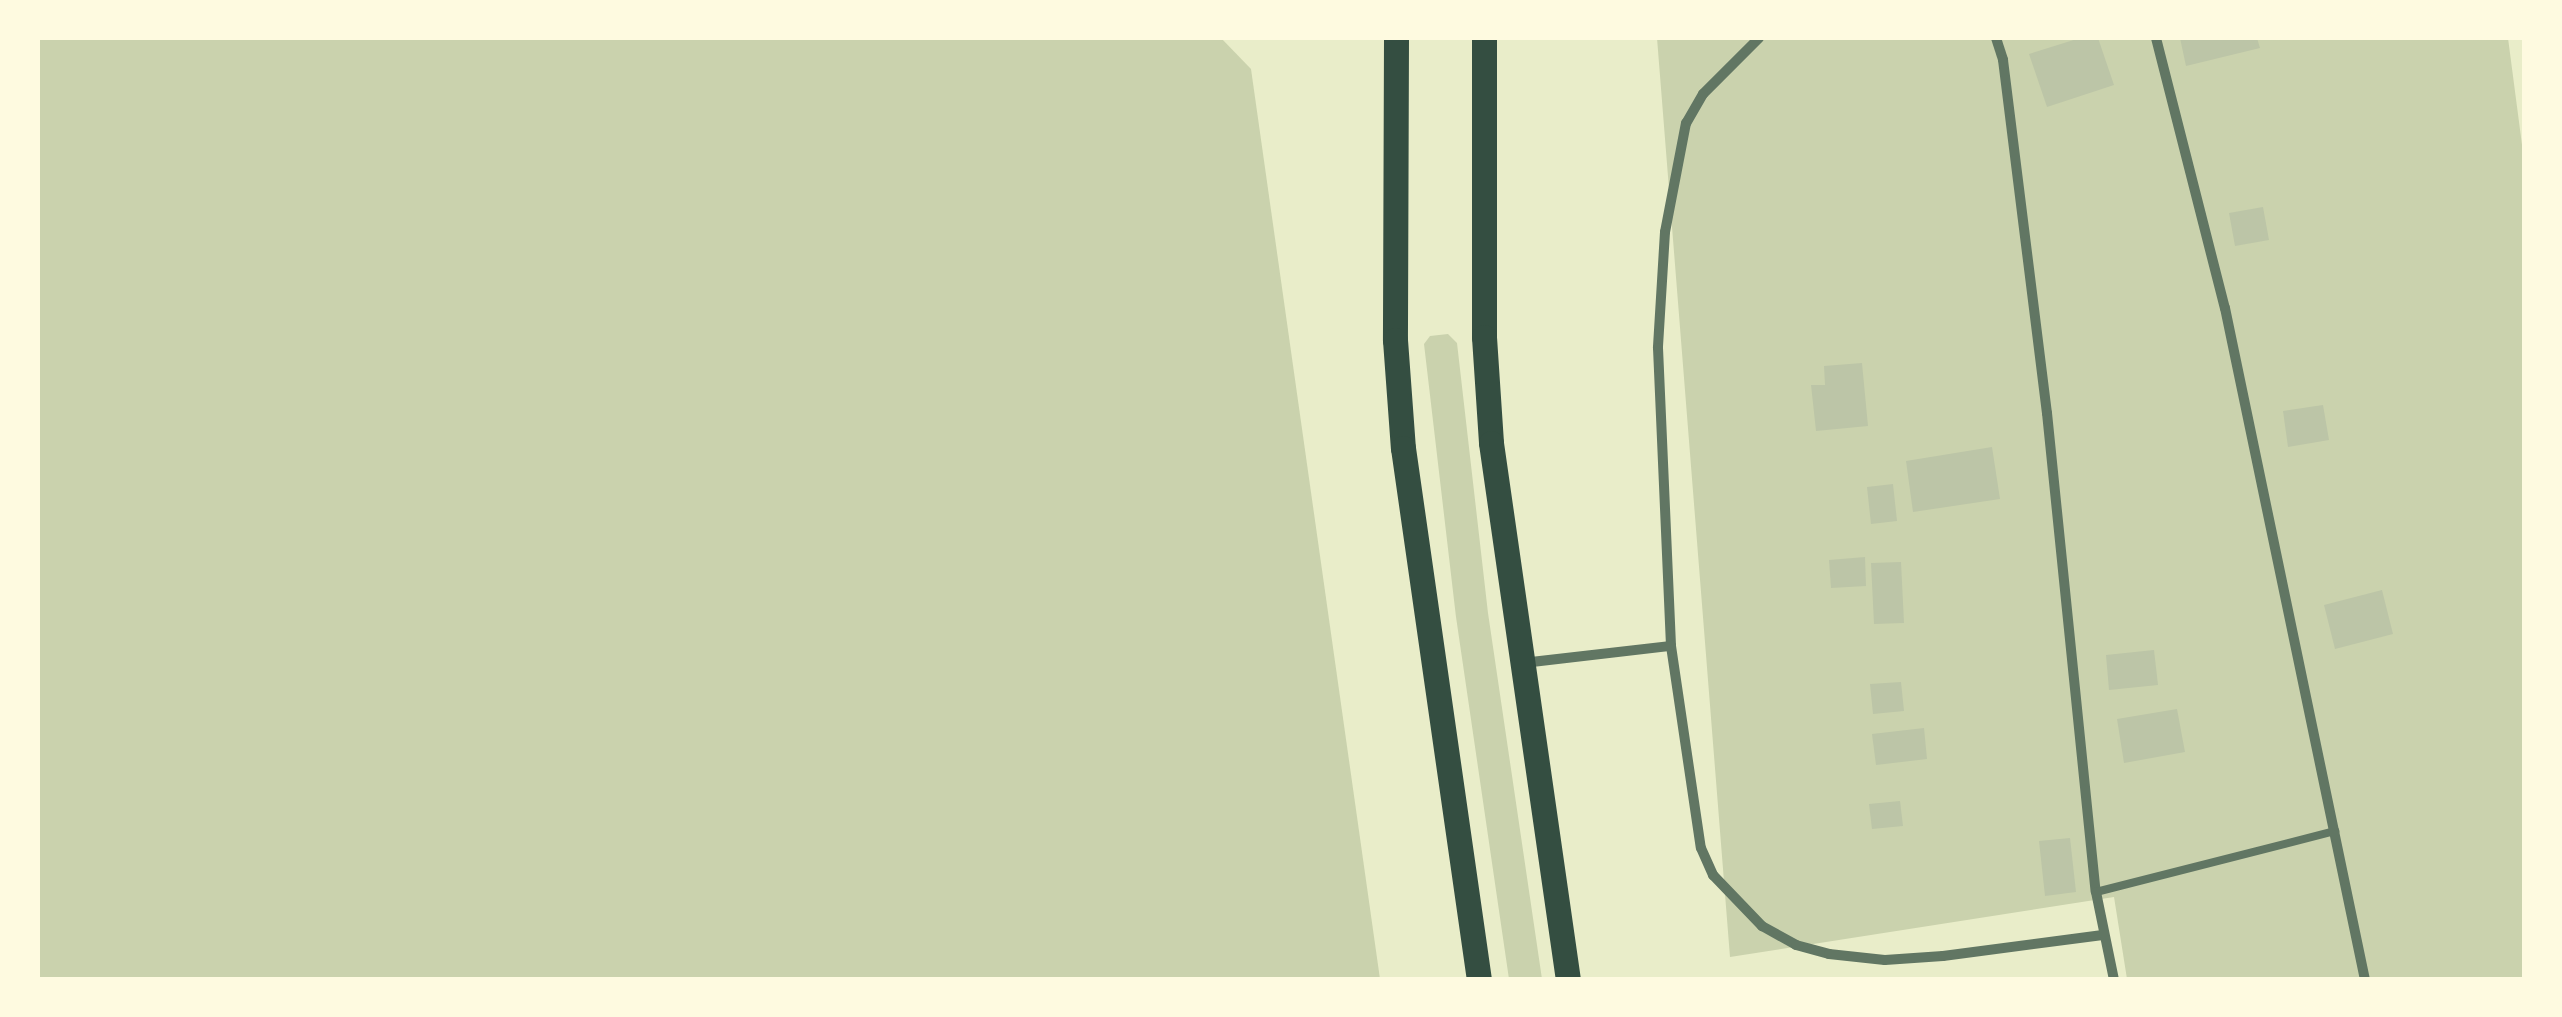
<!DOCTYPE html>
<html>
<head>
<meta charset="utf-8">
<style>
	body { margin:0 }
	#map { position:relative; width:2562px; height:1017px; overflow:hidden; background:#e9edc9; font-family:Raleway,sans-serif }
	div>[style] { position:absolute }
	.green>* { inset:0; background:#cad2ad }
	.building>* { inset:0; background:#bcc5a7 }
	.service>* { height:8px; margin:-4px; padding:0 4px; transform-origin:4px; border-radius:4px; background:#617663 }
	.minor>* { height:10px; margin:-5px; padding:0 5px; transform-origin:5px; border-radius:5px; background:#617663 }
	.primary>* { height:25px; margin:-12.5px; padding:0 12.5px; transform-origin:12.5px; border-radius:12.5px; background:#344e41 }
	span { translate:-50% -50%; white-space:nowrap; text-align:center; line-height:1.15; -webkit-text-stroke:8px #fefae0; paint-order:stroke }
	.frame { position:absolute; inset:0; border:40px solid #fefae0; pointer-events:none }
</style>
</head>
<body>
<div id="map">
	<div class="green">
		<i style="clip-path:polygon(38px 38px,1221px 38px,1251px 69px,1380px 979px,38px 979px)"></i>
		<i style="clip-path:polygon(1657px 38px,2508px 38px,2524px 160px,2524px 979px,2127px 979px,2114px 897px,1730px 957px)"></i>
		<i style="clip-path:polygon(1448px 334px,1457px 343px,1488px 613px,1542px 979px,1509px 979px,1456px 617px,1424px 344px,1430px 336px)"></i>
	</div>
	<div class="building">
		<i style="clip-path:polygon(2080px 38px,2098px 38px,2114px 85px,2047px 107px,2029px 54px)"></i>
		<i style="clip-path:polygon(2180px 38px,2257px 38px,2260px 48px,2186px 66px)"></i>
		<i style="clip-path:polygon(2263px 207px,2269px 240px,2235px 246px,2229px 213px)"></i>
		<i style="clip-path:polygon(1862px 363px,1868px 426px,1816px 431px,1811px 385px,1825px 385px,1824px 366px)"></i>
		<i style="clip-path:polygon(2323px 405px,2329px 440px,2288px 447px,2283px 411px)"></i>
		<i style="clip-path:polygon(1992px 447px,2000px 499px,1913px 512px,1906px 461px)"></i>
		<i style="clip-path:polygon(1893px 484px,1897px 521px,1871px 524px,1867px 487px)"></i>
		<i style="clip-path:polygon(1865px 557px,1866px 586px,1831px 588px,1829px 560px)"></i>
		<i style="clip-path:polygon(1901px 562px,1904px 623px,1874px 624px,1871px 563px)"></i>
		<i style="clip-path:polygon(2382px 590px,2393px 634px,2335px 649px,2324px 605px)"></i>
		<i style="clip-path:polygon(2154px 650px,2158px 685px,2109px 690px,2106px 655px)"></i>
		<i style="clip-path:polygon(1901px 682px,1904px 711px,1873px 714px,1870px 684px)"></i>
		<i style="clip-path:polygon(2177px 709px,2185px 752px,2124px 763px,2117px 719px)"></i>
		<i style="clip-path:polygon(1924px 728px,1927px 759px,1876px 765px,1872px 734px)"></i>
		<i style="clip-path:polygon(1900px 801px,1903px 826px,1872px 829px,1869px 804px)"></i>
		<i style="clip-path:polygon(2070px 838px,2076px 892px,2045px 896px,2039px 841px)"></i>
	</div>
	<div class="service">
		<i style="left:2096px;top:892px;width:247px;rotate:-14.3deg"></i>
	</div>
	<div class="minor">
		<i style="left:1759px;top:38px;width:79px;rotate:135deg"></i>
		<i style="left:1703px;top:94px;width:34px;rotate:120deg"></i>
		<i style="left:1686px;top:123px;width:111px;rotate:100.9deg"></i>
		<i style="left:1665px;top:232px;width:116px;rotate:93.5deg"></i>
		<i style="left:1658px;top:348px;width:298px;rotate:87.5deg"></i>
		<i style="left:1671px;top:646px;width:204px;rotate:81.6deg"></i>
		<i style="left:1701px;top:848px;width:30px;rotate:66deg"></i>
		<i style="left:1713px;top:875px;width:71px;rotate:46.1deg"></i>
		<i style="left:1762px;top:926px;width:39px;rotate:29deg"></i>
		<i style="left:1796px;top:945px;width:34px;rotate:15deg"></i>
		<i style="left:1829px;top:954px;width:56px;rotate:6.1deg"></i>
		<i style="left:1885px;top:960px;width:58px;rotate:-3.9deg"></i>
		<i style="left:1943px;top:956px;width:161px;rotate:-7.5deg"></i>
		<i style="left:1996px;top:38px;width:23px;rotate:72deg"></i>
		<i style="left:2003px;top:60px;width:356px;rotate:82.9deg"></i>
		<i style="left:2047px;top:413px;width:481px;rotate:84.2deg"></i>
		<i style="left:2096px;top:892px;width:90px;rotate:78.4deg"></i>
		<i style="left:2156px;top:38px;width:279px;rotate:75.7deg"></i>
		<i style="left:2225px;top:308px;width:686px;rotate:78.23deg"></i>
		<i style="left:1523px;top:663px;width:149px;rotate:-6.6deg"></i>
	</div>
	<div class="primary">
		<i style="left:1396px;top:38px;width:302px;rotate:90.2deg"></i>
		<i style="left:1395px;top:340px;width:108px;rotate:85.8deg"></i>
		<i style="left:1403px;top:448px;width:537px;rotate:81.87deg"></i>
		<i style="left:1484px;top:38px;width:299px;rotate:90deg"></i>
		<i style="left:1484px;top:337px;width:106px;rotate:86.2deg"></i>
		<i style="left:1491px;top:443px;width:542px;rotate:81.84deg"></i>
	</div>
	<div class="frame"></div>
</div>
</body>
</html>
